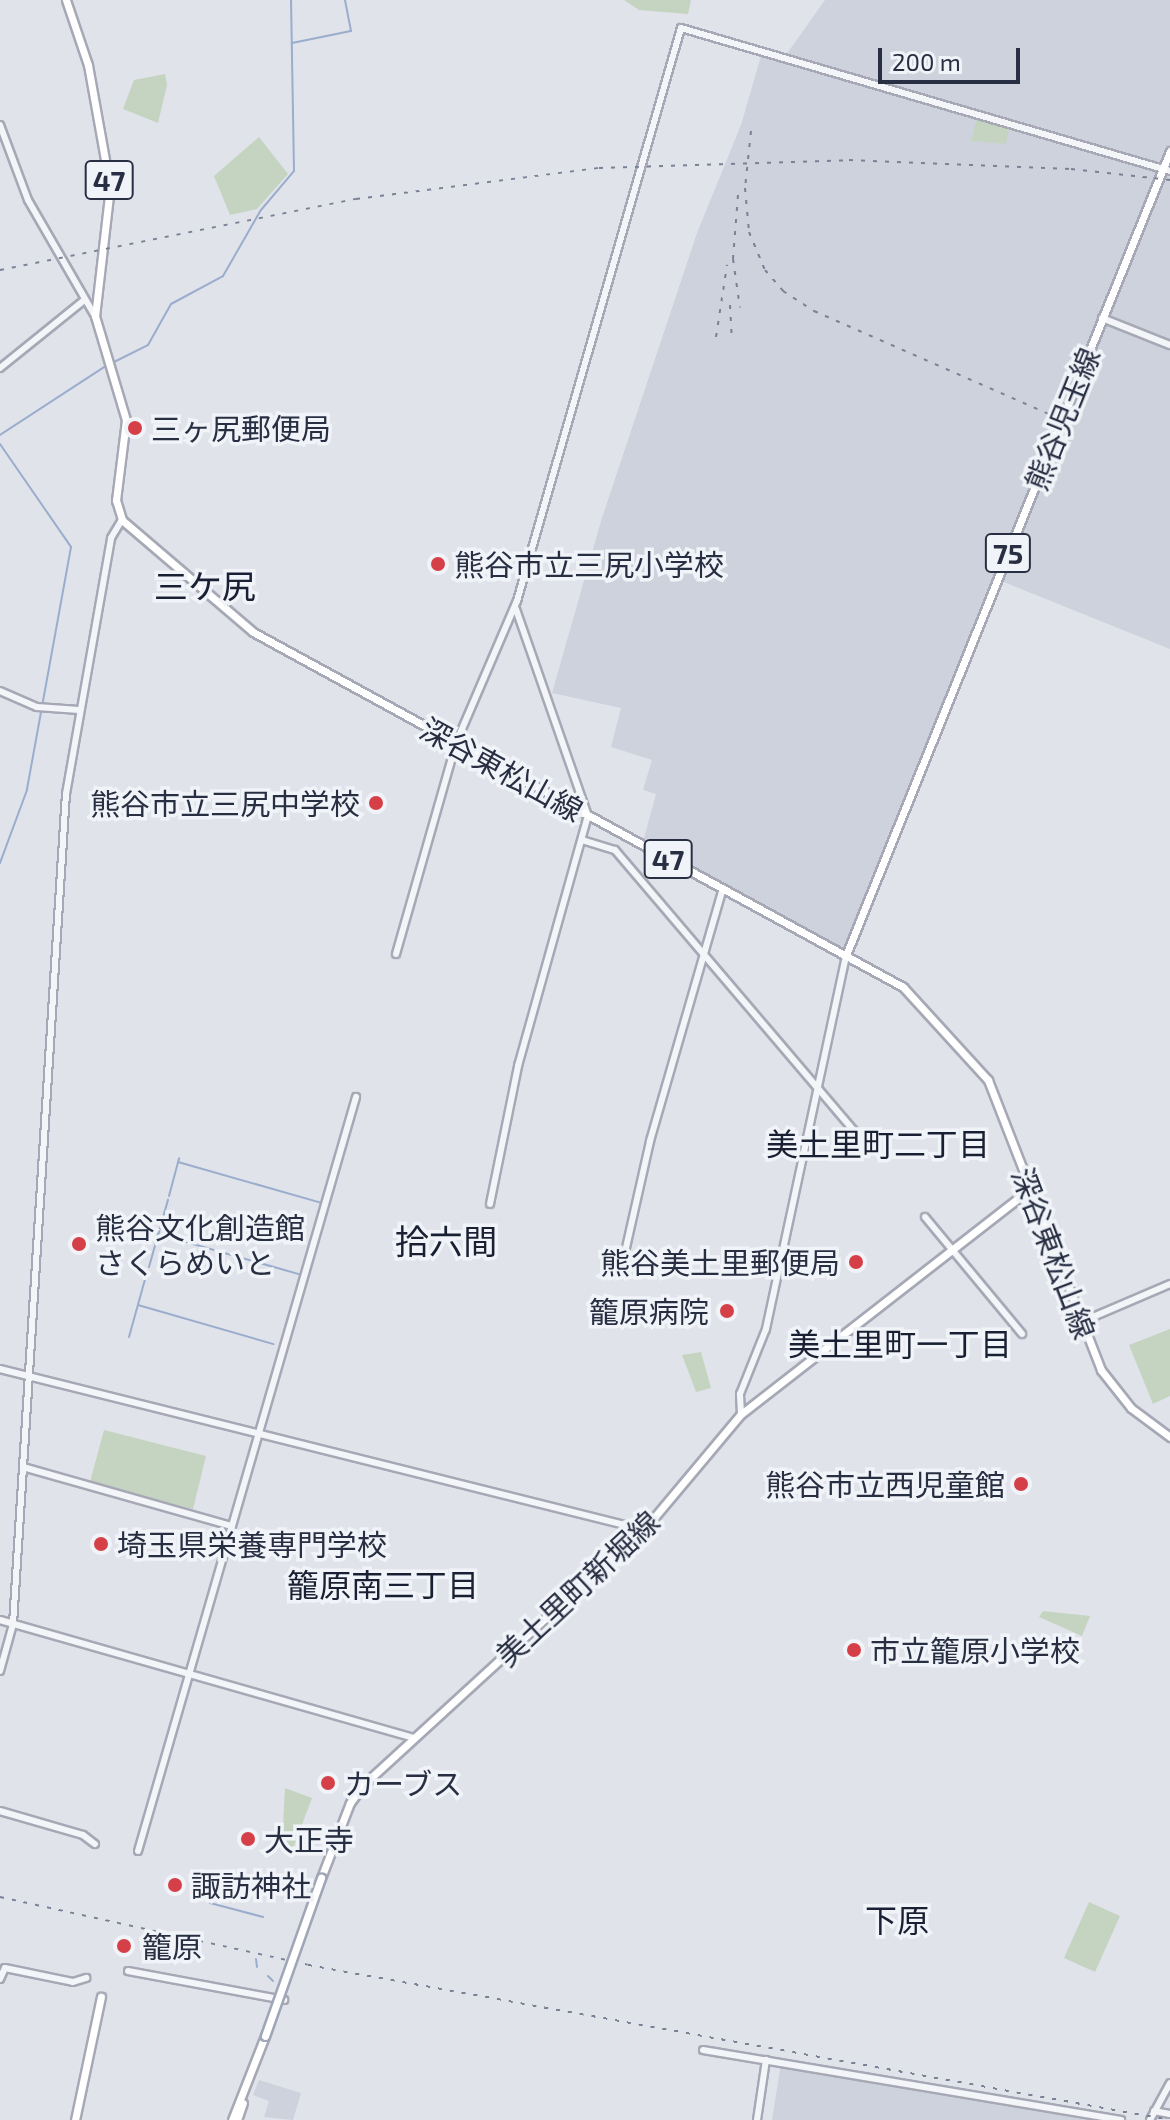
<!DOCTYPE html>
<html>
<head>
<meta charset="utf-8">
<style>
	body { margin:0 }
	#map { position:relative; width:1170px; height:2120px; overflow:hidden; background:#e1e3ea; font-family:"Exo 2","Noto Sans JP",sans-serif }
	div>[style] { position:absolute }
	.built>* { inset:0; background:#ced2dc }
	.green>* { inset:0; background:#c4d4c1 }
	.stream>* { height:2px; margin:-1px; padding:0 1px; transform-origin:1px; border-radius:1px; background:#9aadcc }
	.roads { filter:drop-shadow(2px 0 #a6a9b5) drop-shadow(-2px 0 #a6a9b5) drop-shadow(0 2px #a6a9b5) drop-shadow(0 -2px #a6a9b5) }
	.minor>* { height:6px; margin:-3px; padding:0 3px; transform-origin:3px; border-radius:3px; background:#f4f5f8 }
	.major>* { height:7px; margin:-3.5px; padding:0 3.5px; transform-origin:3.5px; border-radius:3.5px; background:#fff }
	.rail>* { height:2px; margin-top:-1px; transform-origin:0; background:repeating-linear-gradient(90deg,#798194 0 4px,transparent 0 12px) }
	.bridges { filter:drop-shadow(2px 0 #9fa6b6) drop-shadow(-2px 0 #9fa6b6) drop-shadow(0 2px #9fa6b6) drop-shadow(0 -2px #9fa6b6) }
	.major-bridge>* { height:7px; margin:-3.5px; padding:0 3.5px; transform-origin:3.5px; border-radius:3.5px; background:#fff }
	.dots>* { width:22px; height:22px; translate:-50% -50%; box-sizing:border-box; border:4px solid #f0f3f7; border-radius:50% }
	span { translate:-50% -50%; white-space:nowrap; text-align:center; line-height:1.15; -webkit-text-stroke:7px #f0f3f7; paint-order:stroke }
	.shield-label span { padding:2px 6px; background:#f0f3f7; border:2px solid; border-radius:6px; -webkit-text-stroke-width:0 }
	.shield-label { font-size:28px; color:#282f43; font-weight:700 }
	.street-label { font-size:30px; color:#282f43 }
	.poi-label { font-size:30px; color:#282f43 }
	.left { translate:0 -50%; text-align:left }
	.right { translate:-100% -50%; text-align:right }
	.neighbourhood-label { font-size:32px; color:#1a2033 }
	.quarter-label { font-size:34px; color:#1a2033 }
	.scale { position:absolute; left:878px; top:48px; width:142px; height:36px; box-sizing:border-box; border:4px solid #282f43; border-top:0; padding-left:10px; font-size:24px; line-height:28px; white-space:nowrap; color:#282f43; -webkit-text-stroke:6px #f0f3f7; paint-order:stroke }
</style>
</head>
<body>
<div id="map">
	<div class="built">
		<i style="clip-path:polygon(825px 0,1170px 0,1170px 649px,994px 578px,845px 950px,643px 842px,656px 794px,643px 790px,652px 760px,611px 747px,621px 708px,552px 693px,601px 521px,697px 233px,741px 125px,761px 56px,781px 62px)"></i>
		<i style="clip-path:polygon(781px 2064px,1088px 2120px,772px 2120px)"></i>
		<i style="clip-path:polygon(259px 2080px,301px 2093px,293px 2120px,264px 2117px,269px 2101px,253px 2095px)"></i>
	</div>
	<div class="green">
		<i style="clip-path:polygon(624px 0,691px 0,688px 14px,639px 10px)"></i>
		<i style="clip-path:polygon(165px 74px,167px 85px,158px 123px,123px 109px,134px 80px)"></i>
		<i style="clip-path:polygon(977px 118px,1009px 128px,1006px 144px,971px 141px)"></i>
		<i style="clip-path:polygon(259px 137px,288px 174px,257px 209px,230px 215px,214px 176px)"></i>
		<i style="clip-path:polygon(1170px 1329px,1170px 1396px,1153px 1404px,1129px 1345px)"></i>
		<i style="clip-path:polygon(701px 1352px,711px 1388px,696px 1392px,682px 1355px)"></i>
		<i style="clip-path:polygon(104px 1430px,206px 1456px,193px 1509px,90px 1482px)"></i>
		<i style="clip-path:polygon(1043px 1611px,1090px 1616px,1082px 1636px,1039px 1617px)"></i>
		<i style="clip-path:polygon(285px 1788px,312px 1798px,292px 1851px,282px 1846px)"></i>
		<i style="clip-path:polygon(1089px 1902px,1120px 1916px,1095px 1972px,1064px 1958px)"></i>
	</div>
	<div class="stream">
		<i style="left:292px;top:43px;width:60px;rotate:-11.5deg"></i>
		<i style="left:351px;top:31px;width:32px;rotate:-101deg"></i>
		<i style="left:112px;top:363px;width:40px;rotate:-26.6deg"></i>
		<i style="left:148px;top:345px;width:47px;rotate:-60.7deg"></i>
		<i style="left:171px;top:304px;width:59px;rotate:-28.3deg"></i>
		<i style="left:223px;top:276px;width:76px;rotate:-60.1deg"></i>
		<i style="left:261px;top:210px;width:51px;rotate:-49.8deg"></i>
		<i style="left:294px;top:171px;width:171px;rotate:-91deg"></i>
		<i style="left:0;top:435px;width:126px;rotate:-33.1deg"></i>
		<i style="left:0;top:444px;width:125px;rotate:55.4deg"></i>
		<i style="left:71px;top:547px;width:247px;rotate:100.3deg"></i>
		<i style="left:27px;top:790px;width:78px;rotate:110.3deg"></i>
		<i style="left:178px;top:1162px;width:150px;rotate:15.9deg"></i>
		<i style="left:169px;top:1196px;width:39px;rotate:-75deg"></i>
		<i style="left:158px;top:1234px;width:150px;rotate:15.9deg"></i>
		<i style="left:149px;top:1267px;width:70px;rotate:-74.2deg"></i>
		<i style="left:138px;top:1305px;width:141px;rotate:16.1deg"></i>
		<i style="left:129px;top:1337px;width:67px;rotate:-74.5deg"></i>
		<i style="left:210px;top:1903px;width:55px;rotate:14.8deg"></i>
		<i style="left:256px;top:1959px;width:8px;rotate:83deg"></i>
		<i style="left:268px;top:1976px;width:7px;rotate:45deg"></i>
	</div>
	<div class="roads">
		<div class="minor">
			<i style="left:0;top:125px;width:80px;rotate:69.5deg"></i>
			<i style="left:28px;top:200px;width:134px;rotate:60deg"></i>
			<i style="left:1102px;top:318px;width:73px;rotate:21.7deg"></i>
			<i style="left:0;top:368px;width:107px;rotate:-38.9deg"></i>
			<i style="left:0;top:691px;width:40px;rotate:23.4deg"></i>
			<i style="left:37px;top:707px;width:42px;rotate:4.1deg"></i>
			<i style="left:582px;top:840px;width:34px;rotate:17deg"></i>
			<i style="left:615px;top:850px;width:369px;rotate:49.6deg"></i>
			<i style="left:396px;top:954px;width:219px;rotate:-74.1deg"></i>
			<i style="left:456px;top:743px;width:155px;rotate:-66.8deg"></i>
			<i style="left:517px;top:601px;width:596px;rotate:-74.03deg"></i>
			<i style="left:681px;top:28px;width:509px;rotate:16.3deg"></i>
			<i style="left:490px;top:1204px;width:141px;rotate:-78.5deg"></i>
			<i style="left:518px;top:1066px;width:260px;rotate:-74.4deg"></i>
			<i style="left:588px;top:816px;width:219px;rotate:-109.2deg"></i>
			<i style="left:925px;top:1217px;width:152px;rotate:50.3deg"></i>
			<i style="left:621px;top:1270px;width:132px;rotate:-77.3deg"></i>
			<i style="left:650px;top:1141px;width:263px;rotate:-73.9deg"></i>
			<i style="left:1081px;top:1322px;width:97px;rotate:-23.1deg"></i>
			<i style="left:0;top:1369px;width:661px;rotate:14.02deg"></i>
			<i style="left:741px;top:1414px;width:20px;rotate:-93deg"></i>
			<i style="left:740px;top:1394px;width:70px;rotate:-68.2deg"></i>
			<i style="left:766px;top:1329px;width:382px;rotate:-77.9deg"></i>
			<i style="left:23px;top:1467px;width:217px;rotate:15.8deg"></i>
			<i style="left:0;top:1620px;width:430px;rotate:15.9deg"></i>
			<i style="left:0;top:1671px;width:49px;rotate:-74.5deg"></i>
			<i style="left:13px;top:1624px;width:832px;rotate:-86.35deg"></i>
			<i style="left:66px;top:794px;width:260px;rotate:-80deg"></i>
			<i style="left:111px;top:538px;width:21px;rotate:-59deg"></i>
			<i style="left:0;top:1811px;width:86px;rotate:16.1deg"></i>
			<i style="left:83px;top:1835px;width:15px;rotate:37deg"></i>
			<i style="left:138px;top:1851px;width:785px;rotate:-73.87deg"></i>
			<i style="left:128px;top:1971px;width:159px;rotate:10.5deg"></i>
			<i style="left:0;top:1979px;width:12px;rotate:-66deg"></i>
			<i style="left:5px;top:1968px;width:69px;rotate:11.6deg"></i>
			<i style="left:73px;top:1982px;width:14px;rotate:-17deg"></i>
			<i style="left:703px;top:2050px;width:424px;rotate:9.5deg"></i>
			<i style="left:1154px;top:2111px;width:16px;rotate:11deg"></i>
			<i style="left:757px;top:2120px;width:61px;rotate:-81.5deg"></i>
			<i style="left:1150px;top:2120px;width:42px;rotate:-61.6deg"></i>
		</div>
		<div class="major">
			<i style="left:66px;top:0;width:69px;rotate:71.3deg"></i>
			<i style="left:88px;top:65px;width:124px;rotate:79.8deg"></i>
			<i style="left:110px;top:187px;width:130px;rotate:96.6deg"></i>
			<i style="left:95px;top:316px;width:109px;rotate:73.4deg"></i>
			<i style="left:126px;top:420px;width:81px;rotate:97.1deg"></i>
			<i style="left:116px;top:500px;width:21px;rotate:73deg"></i>
			<i style="left:122px;top:520px;width:172px;rotate:40.5deg"></i>
			<i style="left:253px;top:632px;width:741px;rotate:28.64deg"></i>
			<i style="left:903px;top:987px;width:126px;rotate:47.6deg"></i>
			<i style="left:988px;top:1080px;width:311px;rotate:68.7deg"></i>
			<i style="left:1101px;top:1370px;width:48px;rotate:51.7deg"></i>
			<i style="left:1131px;top:1408px;width:49px;rotate:36.6deg"></i>
			<i style="left:846px;top:955px;width:867px;rotate:-68.05deg"></i>
			<i style="left:321px;top:1878px;width:80px;rotate:-68.9deg"></i>
			<i style="left:350px;top:1803px;width:22px;rotate:-54deg"></i>
			<i style="left:363px;top:1785px;width:392px;rotate:-42.5deg"></i>
			<i style="left:652px;top:1520px;width:138px;rotate:-50deg"></i>
			<i style="left:741px;top:1414px;width:365px;rotate:-37.9deg"></i>
			<i style="left:75px;top:2120px;width:126px;rotate:-78.1deg"></i>
			<i style="left:232px;top:2120px;width:90px;rotate:-68.6deg"></i>
			<i style="left:237px;top:2120px;width:18px;rotate:-71deg"></i>
		</div>
	</div>
	<div class="rail">
		<i style="left:751px;top:131px;width:57px;rotate:96deg"></i>
		<i style="left:745px;top:188px;width:44px;rotate:84.8deg"></i>
		<i style="left:749px;top:232px;width:41px;rotate:67.2deg"></i>
		<i style="left:765px;top:270px;width:28px;rotate:49deg"></i>
		<i style="left:783px;top:291px;width:37px;rotate:33deg"></i>
		<i style="left:814px;top:311px;width:261px;rotate:23.7deg"></i>
		<i style="left:738px;top:195px;width:64px;rotate:94.5deg"></i>
		<i style="left:733px;top:259px;width:49px;rotate:81.9deg"></i>
		<i style="left:0;top:270px;width:363px;rotate:-11.3deg"></i>
		<i style="left:356px;top:199px;width:245px;rotate:-7.3deg"></i>
		<i style="left:599px;top:168px;width:250px;rotate:-1.8deg"></i>
		<i style="left:849px;top:160px;width:222px;rotate:2.3deg"></i>
		<i style="left:1071px;top:169px;width:100px;rotate:6.3deg"></i>
		<i style="left:730px;top:305px;width:35px;rotate:87deg"></i>
		<i style="left:716px;top:337px;width:73px;rotate:-81.3deg"></i>
		<i style="left:0;top:1897px;width:315px;rotate:12.4deg"></i>
		<i style="left:308px;top:1965px;width:876px;rotate:10.19deg"></i>
	</div>
	<div class="bridges">
		<div class="major-bridge">
			<i style="left:265px;top:2036px;width:168px;rotate:-70.5deg"></i>
		</div>
	</div>
	<div class="dots">
		<i style="left:135px;top:428px;background:#d54048"></i>
		<i style="left:438px;top:564px;background:#d54048"></i>
		<i style="left:376px;top:803px;background:#d54048"></i>
		<i style="left:79px;top:1244px;background:#d54048"></i>
		<i style="left:856px;top:1262px;background:#d54048"></i>
		<i style="left:727px;top:1311px;background:#d54048"></i>
		<i style="left:1021px;top:1484px;background:#d54048"></i>
		<i style="left:101px;top:1544px;background:#d54048"></i>
		<i style="left:854px;top:1650px;background:#d54048"></i>
		<i style="left:328px;top:1783px;background:#d54048"></i>
		<i style="left:248px;top:1839px;background:#d54048"></i>
		<i style="left:175px;top:1885px;background:#d54048"></i>
		<i style="left:124px;top:1946px;background:#d54048"></i>
	</div>
	<div class="shield-label">
		<span style="left:109px;top:180px">47</span>
		<span style="left:1008px;top:553px">75</span>
		<span style="left:668px;top:859px">47</span>
	</div>
	<div class="street-label">
		<span style="left:1062px;top:419px;rotate:-68deg">熊谷児玉線</span>
		<span style="left:502px;top:769px;rotate:29deg">深谷東松山線</span>
		<span style="left:1054px;top:1253px;rotate:69deg">深谷東松山線</span>
		<span style="left:577px;top:1588px;rotate:-43deg">美土里町新堀線</span>
	</div>
	<div class="poi-label">
		<span class="left" style="left:151px;top:428px">三ヶ尻郵便局</span>
		<span class="left" style="left:454px;top:564px">熊谷市立三尻小学校</span>
		<span class="right" style="left:360px;top:803px">熊谷市立三尻中学校</span>
		<span class="left" style="left:95px;top:1244px">熊谷文化創造館<br>さくらめいと</span>
		<span class="right" style="left:840px;top:1262px">熊谷美土里郵便局</span>
		<span class="right" style="left:709px;top:1311px">籠原病院</span>
		<span class="right" style="left:1005px;top:1484px">熊谷市立西児童館</span>
		<span class="left" style="left:117px;top:1544px">埼玉県栄養専門学校</span>
		<span class="left" style="left:870px;top:1650px">市立籠原小学校</span>
		<span class="left" style="left:344px;top:1783px">カーブス</span>
		<span class="left" style="left:264px;top:1839px">大正寺</span>
		<span class="left" style="left:191px;top:1885px">諏訪神社</span>
		<span class="left" style="left:142px;top:1946px">籠原</span>
	</div>
	<div class="neighbourhood-label">
		<span style="left:878px;top:1143px">美土里町二丁目</span>
		<span style="left:900px;top:1343px">美土里町一丁目</span>
		<span style="left:383px;top:1584px">籠原南三丁目</span>
		<span style="left:897px;top:1919px">下原</span>
	</div>
	<div class="quarter-label">
		<span style="left:205px;top:586px">三ケ尻</span>
		<span style="left:446px;top:1241px">拾六間</span>
	</div>
	<div class="scale">200 m</div>
</div>
</body>
</html>
